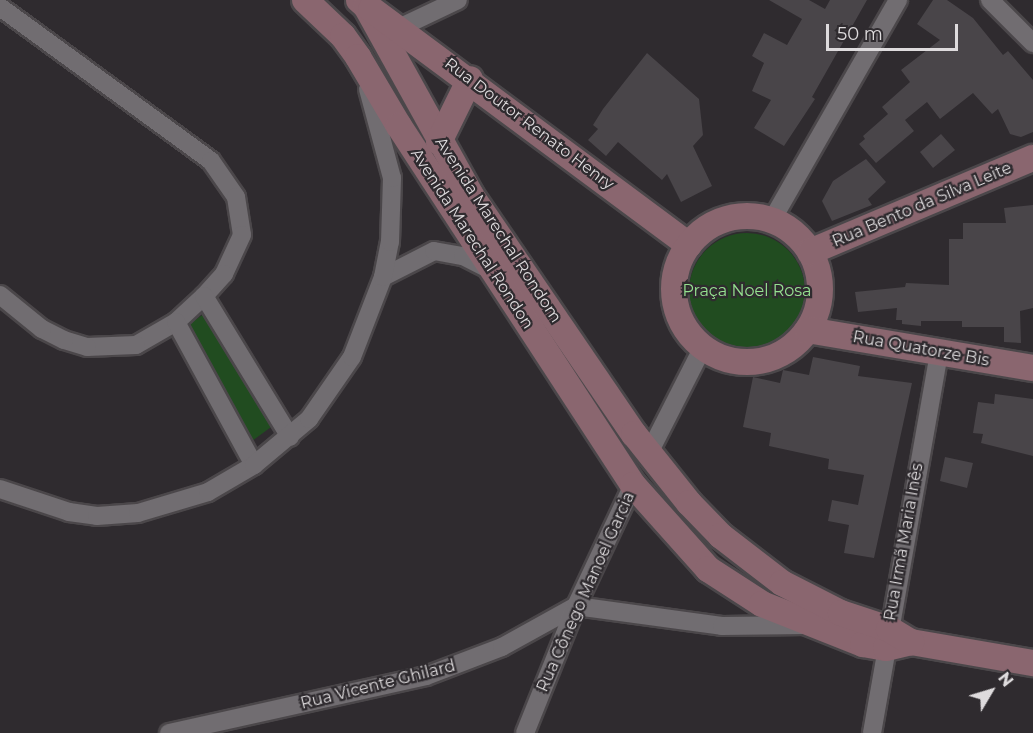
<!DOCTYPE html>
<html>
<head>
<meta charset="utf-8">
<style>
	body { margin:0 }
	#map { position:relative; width:1033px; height:733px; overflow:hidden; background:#2f2b2f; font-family:Montserrat,sans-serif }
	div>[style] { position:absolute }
	.green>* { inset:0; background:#214c20 }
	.round { border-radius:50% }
	.building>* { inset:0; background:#494549 }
	.roads { filter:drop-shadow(2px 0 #4b474a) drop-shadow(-2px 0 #4b474a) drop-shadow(0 2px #4b474a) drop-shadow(0 -2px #4b474a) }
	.street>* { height:18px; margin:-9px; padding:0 9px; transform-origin:9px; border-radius:9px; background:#716d71 }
	.secondary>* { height:26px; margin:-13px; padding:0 13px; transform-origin:13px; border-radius:13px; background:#8a666f }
	.secondary>.ring { margin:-13px; padding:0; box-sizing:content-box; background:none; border:26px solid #8a666f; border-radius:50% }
	span { translate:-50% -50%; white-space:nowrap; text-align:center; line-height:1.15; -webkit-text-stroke:4.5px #2f2b2f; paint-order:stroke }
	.street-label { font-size:16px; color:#dedbdd }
	.park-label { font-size:16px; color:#95e190 }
	.north { position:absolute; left:961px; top:661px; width:60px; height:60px; -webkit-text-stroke:4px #2f2b2f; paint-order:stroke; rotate:52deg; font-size:16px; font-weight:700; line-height:24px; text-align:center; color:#dedbdd }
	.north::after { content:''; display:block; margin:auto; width:21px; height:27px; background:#dedbdd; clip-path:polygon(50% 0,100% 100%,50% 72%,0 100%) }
	.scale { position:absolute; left:826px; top:24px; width:132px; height:27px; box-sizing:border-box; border:3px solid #dedbdd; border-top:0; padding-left:8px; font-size:18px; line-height:21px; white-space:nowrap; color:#dedbdd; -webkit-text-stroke:4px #2f2b2f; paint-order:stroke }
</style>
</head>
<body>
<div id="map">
	<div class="green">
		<i class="round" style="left:689px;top:233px;width:116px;height:116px"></i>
		<i style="clip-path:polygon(211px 309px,278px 422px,249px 443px,185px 327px)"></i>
	</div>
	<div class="building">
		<i style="clip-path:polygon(769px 0,809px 0,825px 9px,830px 0,867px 0,812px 97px,815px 99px,784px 146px,754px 128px,771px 100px,752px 91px,764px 63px,752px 56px,764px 33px,787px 45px,802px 19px)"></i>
		<i style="clip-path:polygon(933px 0,947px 0,973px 18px,1003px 55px,1008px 51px,1033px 80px,1033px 132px,1021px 137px,1010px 134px,998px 109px,992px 114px,973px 93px,940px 119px,927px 102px,905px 120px,914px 131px,876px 163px,859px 144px,865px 139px,863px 136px,888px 114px,882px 107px,910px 82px,901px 70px,940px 40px,917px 24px)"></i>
		<i style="clip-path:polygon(647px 53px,699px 99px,703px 135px,693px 146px,712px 186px,681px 202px,667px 174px,662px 180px,618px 142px,606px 156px,588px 140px,598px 129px,593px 125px,603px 109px)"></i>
		<i style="clip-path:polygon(941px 134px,955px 150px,933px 168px,920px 152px)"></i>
		<i style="clip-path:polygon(866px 159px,886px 182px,868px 199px,872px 205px,832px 221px,822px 201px,833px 181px)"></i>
		<i style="clip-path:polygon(1033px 205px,1033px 308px,1020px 311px,1021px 343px,1004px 342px,1004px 327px,962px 327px,962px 321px,921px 321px,921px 326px,902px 324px,902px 320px,896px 320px,897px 308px,858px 312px,855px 292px,905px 287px,906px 283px,949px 285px,949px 239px,963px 239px,963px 223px,1006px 223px,1004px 208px)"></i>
		<i style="clip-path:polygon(813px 357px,860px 366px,858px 376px,912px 383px,874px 558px,844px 553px,849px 525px,828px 521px,832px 500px,858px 505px,864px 475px,828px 469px,829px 459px,769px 446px,771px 433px,743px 427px,753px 377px,780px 383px,783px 370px,809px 375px)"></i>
		<i style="clip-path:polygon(995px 394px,1033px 399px,1033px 456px,981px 443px,983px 434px,973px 433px,978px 402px,994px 404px)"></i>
		<i style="clip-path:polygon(945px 457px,973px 463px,967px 488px,940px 481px)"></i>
	</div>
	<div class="roads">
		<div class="street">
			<i style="left:990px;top:0;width:61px;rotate:45deg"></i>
			<i style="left:0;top:7px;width:261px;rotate:36.1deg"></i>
			<i style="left:211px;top:161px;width:44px;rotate:55.2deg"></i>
			<i style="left:236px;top:197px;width:38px;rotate:81deg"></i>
			<i style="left:242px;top:235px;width:43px;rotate:114.8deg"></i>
			<i style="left:224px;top:274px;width:30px;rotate:132deg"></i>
			<i style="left:204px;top:296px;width:38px;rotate:137deg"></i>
			<i style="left:176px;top:322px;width:46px;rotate:150.1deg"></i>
			<i style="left:136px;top:345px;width:49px;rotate:177.7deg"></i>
			<i style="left:87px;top:347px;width:24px;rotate:-163deg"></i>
			<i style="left:64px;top:340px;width:25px;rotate:-153deg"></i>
			<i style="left:42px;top:329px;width:54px;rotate:-141deg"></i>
			<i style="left:399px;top:28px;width:65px;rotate:-25.4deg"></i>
			<i style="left:772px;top:220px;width:254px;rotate:-60.2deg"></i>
			<i style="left:383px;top:277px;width:57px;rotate:-27deg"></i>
			<i style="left:434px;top:251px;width:29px;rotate:10deg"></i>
			<i style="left:463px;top:256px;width:34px;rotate:27deg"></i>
			<i style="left:204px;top:296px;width:165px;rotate:58.6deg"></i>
			<i style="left:176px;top:322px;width:163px;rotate:61.4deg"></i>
			<i style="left:649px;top:453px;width:119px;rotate:-63deg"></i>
			<i style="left:0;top:489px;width:73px;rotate:18.4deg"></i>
			<i style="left:69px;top:512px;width:28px;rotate:8deg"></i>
			<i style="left:97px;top:516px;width:41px;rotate:-4.2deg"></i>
			<i style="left:138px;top:513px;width:73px;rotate:-16.7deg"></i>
			<i style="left:208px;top:492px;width:53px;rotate:-30.4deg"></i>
			<i style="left:254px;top:465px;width:72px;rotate:-39.9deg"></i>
			<i style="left:309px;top:419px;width:75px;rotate:-55.3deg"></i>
			<i style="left:352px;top:357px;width:86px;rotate:-68.8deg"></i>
			<i style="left:383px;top:277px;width:36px;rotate:-79deg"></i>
			<i style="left:390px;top:242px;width:64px;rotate:-88.2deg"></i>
			<i style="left:392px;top:178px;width:92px;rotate:-105.1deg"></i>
			<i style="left:169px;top:733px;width:263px;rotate:-12.5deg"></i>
			<i style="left:426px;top:676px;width:81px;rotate:-20.9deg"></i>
			<i style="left:502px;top:647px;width:85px;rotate:-29deg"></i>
			<i style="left:576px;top:606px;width:147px;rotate:7.8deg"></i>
			<i style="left:722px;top:626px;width:84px;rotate:-0.7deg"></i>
			<i style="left:525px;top:733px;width:137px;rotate:-68.1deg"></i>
			<i style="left:576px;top:606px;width:134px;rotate:-64.8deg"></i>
			<i style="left:872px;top:733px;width:387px;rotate:-80deg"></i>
		</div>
		<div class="secondary">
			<i style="left:305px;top:0;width:52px;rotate:43.5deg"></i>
			<i style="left:343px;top:36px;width:26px;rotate:54deg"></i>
			<i style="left:358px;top:57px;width:80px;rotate:59.3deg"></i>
			<i style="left:399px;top:126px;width:429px;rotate:56.9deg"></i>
			<i style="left:633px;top:485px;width:113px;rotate:48.2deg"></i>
			<i style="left:708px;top:569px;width:64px;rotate:32.9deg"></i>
			<i style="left:762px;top:604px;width:109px;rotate:21.6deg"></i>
			<i style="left:863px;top:644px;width:23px;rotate:10deg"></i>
			<i style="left:886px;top:648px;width:26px;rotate:-13deg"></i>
			<i style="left:911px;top:642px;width:124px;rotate:9.8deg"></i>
			<i style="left:359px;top:0;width:9px;rotate:41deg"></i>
			<i style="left:366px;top:6px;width:215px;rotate:61deg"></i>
			<i style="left:470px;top:194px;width:291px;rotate:55.7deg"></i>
			<i style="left:634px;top:434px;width:88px;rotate:51.4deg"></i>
			<i style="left:689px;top:503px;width:46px;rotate:45.9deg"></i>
			<i style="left:721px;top:536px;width:77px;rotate:37.6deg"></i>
			<i style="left:782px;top:583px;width:66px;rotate:27deg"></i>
			<i style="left:841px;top:613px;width:51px;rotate:18.4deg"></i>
			<i style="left:889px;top:629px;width:26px;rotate:31deg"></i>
			<i style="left:371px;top:9px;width:396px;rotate:36.6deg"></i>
			<i style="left:439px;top:142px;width:70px;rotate:-63.8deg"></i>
			<i class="ring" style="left:674px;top:216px;width:120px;height:120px"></i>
			<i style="left:810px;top:252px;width:242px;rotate:-22.9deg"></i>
			<i style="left:808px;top:330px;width:228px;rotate:9.6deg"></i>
		</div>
	</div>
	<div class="street-label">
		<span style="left:529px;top:124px;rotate:37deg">Rua Doutor Renato Henry</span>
		<span style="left:922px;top:205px;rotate:-23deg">Rua Bento da Silva Leite</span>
		<span style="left:498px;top:230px;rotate:57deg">Avenida Marechal Rondom</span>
		<span style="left:472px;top:239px;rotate:57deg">Avenida Marechal Rondon</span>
		<span style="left:921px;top:349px;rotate:10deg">Rua Quatorze Bis</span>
		<span style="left:904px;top:542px;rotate:-80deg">Rua Irmã Maria Inês</span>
		<span style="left:586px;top:592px;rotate:-66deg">Rua Cônego Manoel Garcia</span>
		<span style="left:378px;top:685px;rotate:-14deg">Rua Vicente Ghilard</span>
	</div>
	<div class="park-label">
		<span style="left:747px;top:291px">Praça Noel Rosa</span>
	</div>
	<div class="north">N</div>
	<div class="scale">50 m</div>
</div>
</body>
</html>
